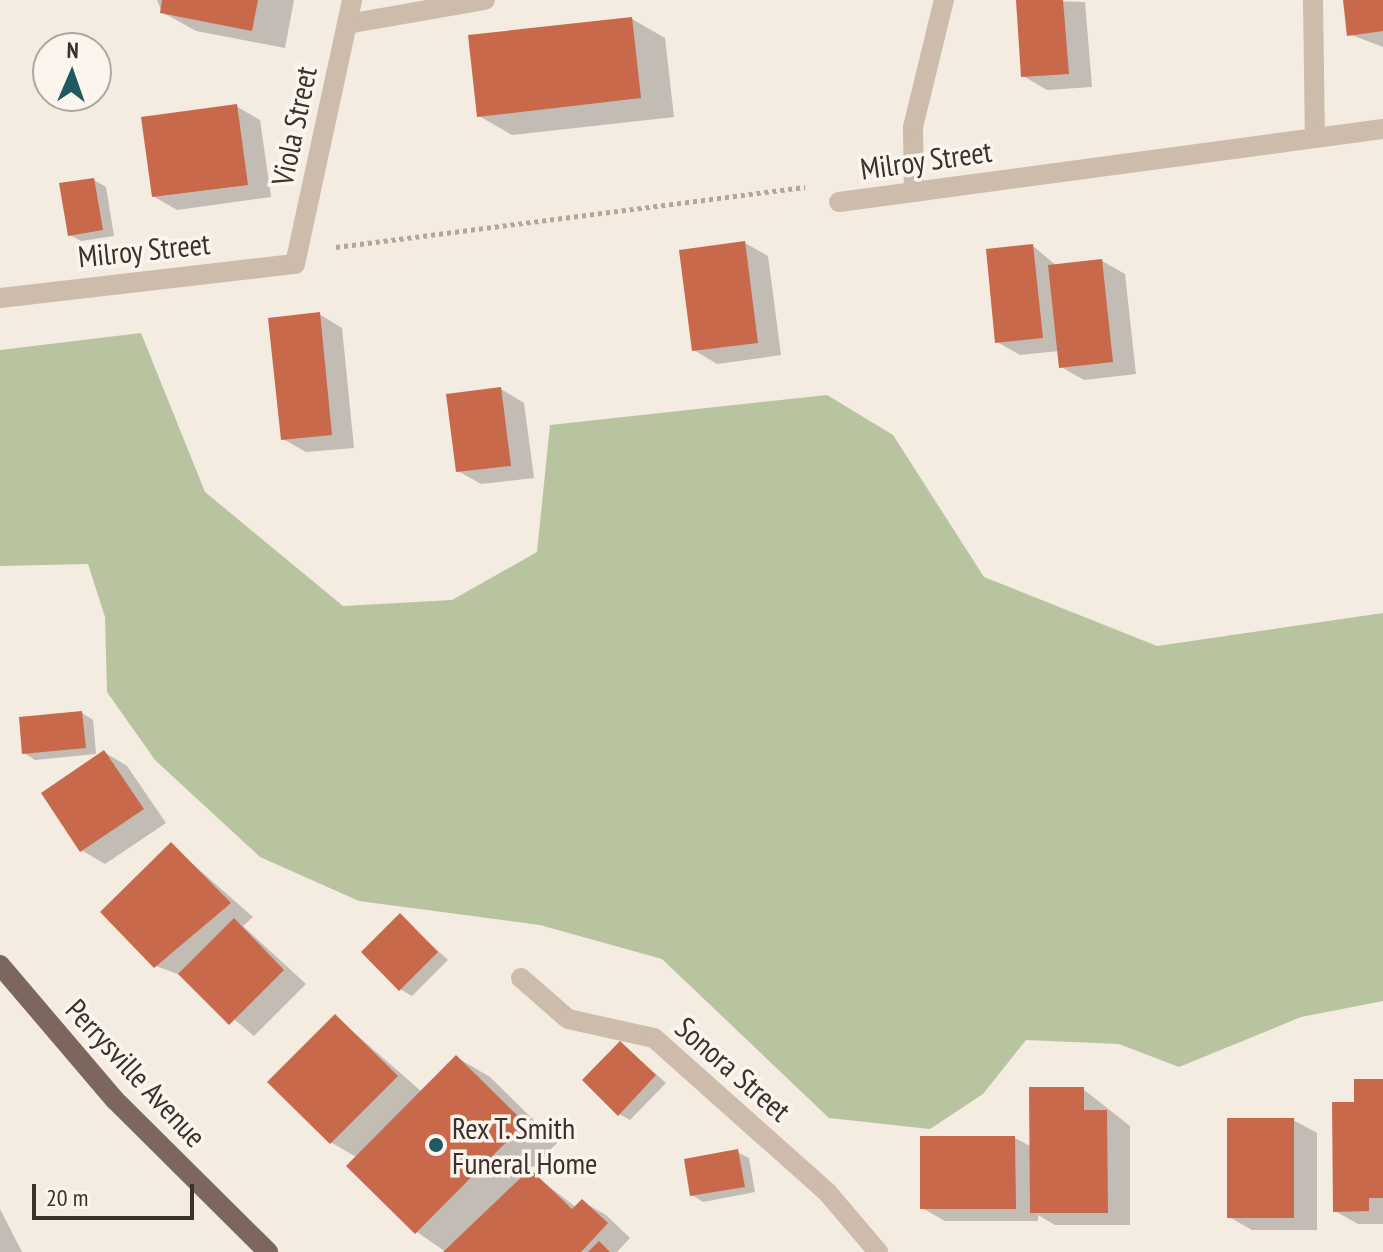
<!DOCTYPE html>
<html>
<head>
<meta charset="utf-8">
<style>
	body { margin:0 }
	#map { position:relative; width:1383px; height:1252px; overflow:hidden; background:#f4ebe1; font-family:"PT Sans Narrow",sans-serif }
	div>[style] { position:absolute }
	.green>* { inset:0; background:#b8c4a0 }
	.shadow>* { inset:0; background:#0003 }
	.building>* { inset:0; background:#c8694b }
	.path>* { height:5px; margin-top:-2.5px; transform-origin:0; background:repeating-linear-gradient(90deg,#b9a596 0 4px,transparent 0 8px) }
	.minor>* { height:20px; margin:-10px; padding:0 10px; transform-origin:10px; border-radius:10px; background:#cdbbac }
	.major>* { height:20px; margin:-10px; padding:0 10px; transform-origin:10px; border-radius:10px; background:#7d675c }
	.dots>* { width:22px; height:22px; translate:-50% -50%; box-sizing:border-box; border:4px solid #fbf5ee; border-radius:50% }
	span { translate:-50% -50%; white-space:nowrap; text-align:center; line-height:1.15; -webkit-text-stroke:7px #fbf5ee; paint-order:stroke }
	.street-label { font-size:30px; color:#3b302b }
	.poi-label { font-size:30px; color:#3b302b }
	.left { translate:0 -50%; text-align:left }
	.north { position:absolute; left:32px; top:32px; width:80px; height:80px; box-sizing:border-box; background:#fbf5ee; border:2px solid #aea6a0; border-radius:50%; rotate:2deg; font-size:22px; font-weight:700; line-height:32px; text-align:center; color:#3b302b }
	.north::after { content:''; display:block; margin:auto; width:28px; height:36px; background:#1f5a5e; clip-path:polygon(50% 0,100% 100%,50% 72%,0 100%) }
	.scale { position:absolute; left:32px; top:1184px; width:162px; height:36px; box-sizing:border-box; border:4px solid #3b302b; border-top:0; padding-left:10px; font-size:24px; line-height:28px; white-space:nowrap; color:#3b302b; -webkit-text-stroke:6px #fbf5ee; paint-order:stroke }
</style>
</head>
<body>
<div id="map">
	<div class="green">
		<i style="clip-path:polygon(141px 333px,205px 492px,343px 606px,452px 600px,537px 552px,550px 425px,827px 395px,893px 435px,984px 577px,1157px 646px,1383px 613px,1383px 1001px,1301px 1017px,1179px 1067px,1119px 1044px,1026px 1040px,983px 1094px,930px 1129px,829px 1118px,662px 959px,540px 925px,359px 901px,260px 857px,155px 760px,107px 692px,105px 617px,88px 564px,0 566px,0 350px)"></i>
	</div>
	<div class="shadow">
		<i style="clip-path:polygon(157px 0,294px 0,285px 48px,196px 31px,162px 12px)"></i>
		<i style="clip-path:polygon(1018px 0,1085px 2px,1092px 87px,1047px 90px,1023px 76px)"></i>
		<i style="clip-path:polygon(1345px 0,1383px 0,1383px 47px,1349px 34px)"></i>
		<i style="clip-path:polygon(632px 19px,665px 38px,674px 117px,512px 135px,479px 116px)"></i>
		<i style="clip-path:polygon(236px 106px,260px 120px,271px 197px,177px 210px,153px 196px)"></i>
		<i style="clip-path:polygon(94px 180px,106px 187px,114px 236px,81px 241px,70px 235px)"></i>
		<i style="clip-path:polygon(745px 243px,768px 256px,781px 355px,717px 364px,694px 350px)"></i>
		<i style="clip-path:polygon(1033px 246px,1057px 266px,1102px 261px,1125px 274px,1136px 374px,1084px 380px,1061px 367px,1059px 351px,1020px 355px,997px 342px)"></i>
		<i style="clip-path:polygon(319px 314px,342px 328px,354px 448px,306px 452px,283px 439px)"></i>
		<i style="clip-path:polygon(501px 389px,524px 403px,534px 478px,481px 484px,458px 471px)"></i>
		<i style="clip-path:polygon(82px 713px,93px 720px,96px 754px,35px 760px,24px 753px)"></i>
		<i style="clip-path:polygon(104px 752px,127px 766px,166px 823px,105px 864px,81px 850px)"></i>
		<i style="clip-path:polygon(171px 845px,253px 917px,243px 926px,306px 984px,254px 1036px,183px 976px,156px 966px)"></i>
		<i style="clip-path:polygon(400px 916px,448px 960px,412px 996px,400px 989px)"></i>
		<i style="clip-path:polygon(335px 1016px,422px 1092px,456px 1057px,490px 1077px,557px 1143px,529px 1171px,577px 1208px,583px 1202px,606px 1215px,630px 1238px,617px 1252px,446px 1252px,417px 1232px,358px 1158px,332px 1143px,270px 1082px)"></i>
		<i style="clip-path:polygon(621px 1043px,666px 1083px,630px 1120px,619px 1114px)"></i>
		<i style="clip-path:polygon(1383px 1081px,1383px 1224px,1358px 1224px,1335px 1211px,1356px 1104px)"></i>
		<i style="clip-path:polygon(1083px 1089px,1130px 1126px,1130px 1225px,1055px 1225px,1038px 1215px,1038px 1221px,945px 1221px,922px 1208px,1015px 1138px,1032px 1147px)"></i>
		<i style="clip-path:polygon(1293px 1120px,1317px 1133px,1317px 1230px,1252px 1230px,1229px 1217px)"></i>
		<i style="clip-path:polygon(737px 1152px,749px 1158px,755px 1192px,703px 1202px,692px 1195px)"></i>
		<i style="clip-path:polygon(0 1209px,22px 1252px,0 1252px)"></i>
	</div>
	<div class="building">
		<i style="clip-path:polygon(162px 0,258px 0,252px 31px,160px 13px)"></i>
		<i style="clip-path:polygon(1016px 0,1063px 0,1069px 74px,1021px 77px)"></i>
		<i style="clip-path:polygon(1343px 0,1383px 0,1383px 31px,1347px 36px)"></i>
		<i style="clip-path:polygon(632px 17px,641px 98px,477px 117px,468px 35px)"></i>
		<i style="clip-path:polygon(237px 104px,248px 185px,152px 197px,141px 117px)"></i>
		<i style="clip-path:polygon(94px 178px,103px 230px,68px 236px,59px 183px)"></i>
		<i style="clip-path:polygon(745px 241px,758px 343px,692px 351px,679px 250px)"></i>
		<i style="clip-path:polygon(1033px 244px,1043px 338px,995px 343px,986px 249px)"></i>
		<i style="clip-path:polygon(1102px 259px,1113px 362px,1059px 368px,1048px 265px)"></i>
		<i style="clip-path:polygon(320px 312px,332px 435px,281px 440px,268px 318px)"></i>
		<i style="clip-path:polygon(501px 387px,511px 466px,456px 472px,446px 394px)"></i>
		<i style="clip-path:polygon(82px 711px,86px 748px,22px 754px,19px 717px)"></i>
		<i style="clip-path:polygon(104px 750px,144px 809px,80px 852px,41px 793px)"></i>
		<i style="clip-path:polygon(171px 842px,231px 903px,154px 968px,100px 912px)"></i>
		<i style="clip-path:polygon(400px 913px,438px 952px,399px 991px,361px 952px)"></i>
		<i style="clip-path:polygon(234px 918px,284px 970px,229px 1025px,178px 974px)"></i>
		<i style="clip-path:polygon(335px 1014px,398px 1076px,330px 1144px,267px 1082px)"></i>
		<i style="clip-path:polygon(620px 1041px,656px 1075px,618px 1116px,582px 1080px)"></i>
		<i style="clip-path:polygon(456px 1055px,525px 1123px,415px 1234px,346px 1166px)"></i>
		<i style="clip-path:polygon(1354px 1079px,1383px 1079px,1383px 1198px,1369px 1198px,1369px 1211px,1333px 1212px,1332px 1102px,1354px 1102px)"></i>
		<i style="clip-path:polygon(1029px 1087px,1084px 1087px,1084px 1110px,1107px 1110px,1108px 1213px,1030px 1213px)"></i>
		<i style="clip-path:polygon(1227px 1118px,1294px 1118px,1294px 1218px,1227px 1218px)"></i>
		<i style="clip-path:polygon(920px 1136px,1015px 1136px,1016px 1209px,920px 1209px)"></i>
		<i style="clip-path:polygon(738px 1149px,745px 1187px,690px 1196px,684px 1159px)"></i>
		<i style="clip-path:polygon(530px 1169px,572px 1209px,582px 1199px,608px 1223px,581px 1252px,443px 1252px)"></i>
		<i style="clip-path:polygon(599px 1241px,610px 1252px,588px 1252px)"></i>
	</div>
	<div class="path">
		<i style="left:336px;top:247px;width:473px;rotate:-7.3deg"></i>
	</div>
	<div class="minor">
		<i style="left:1313px;top:0;width:138px;rotate:89.2deg"></i>
		<i style="left:347px;top:24px;width:140px;rotate:-9.9deg"></i>
		<i style="left:914px;top:192px;width:65px;rotate:-90.9deg"></i>
		<i style="left:913px;top:127px;width:131px;rotate:-76.3deg"></i>
		<i style="left:839px;top:202px;width:549px;rotate:-7.64deg"></i>
		<i style="left:0;top:298px;width:297px;rotate:-6.6deg"></i>
		<i style="left:295px;top:264px;width:270px;rotate:-77.8deg"></i>
		<i style="left:521px;top:978px;width:62px;rotate:41.1deg"></i>
		<i style="left:568px;top:1019px;width:88px;rotate:12.5deg"></i>
		<i style="left:654px;top:1038px;width:232px;rotate:41.7deg"></i>
		<i style="left:827px;top:1192px;width:79px;rotate:49.6deg"></i>
	</div>
	<div class="major">
		<i style="left:0;top:965px;width:177px;rotate:49.6deg"></i>
		<i style="left:115px;top:1100px;width:216px;rotate:44.8deg"></i>
	</div>
	<div class="dots">
		<i style="left:436px;top:1145px;background:#1f5a5e"></i>
	</div>
	<div class="street-label">
		<span style="left:294px;top:126px;rotate:-78deg">Viola Street</span>
		<span style="left:926px;top:160px;rotate:-8deg">Milroy Street</span>
		<span style="left:144px;top:250px;rotate:-6deg">Milroy Street</span>
		<span style="left:733px;top:1069px;rotate:41deg">Sonora Street</span>
		<span style="left:136px;top:1073px;rotate:47deg">Perrysville Avenue</span>
	</div>
	<div class="poi-label">
		<span class="left" style="left:452px;top:1145px">Rex T. Smith<br>Funeral Home</span>
	</div>
	<div class="north">N</div>
	<div class="scale">20 m</div>
</div>
</body>
</html>
